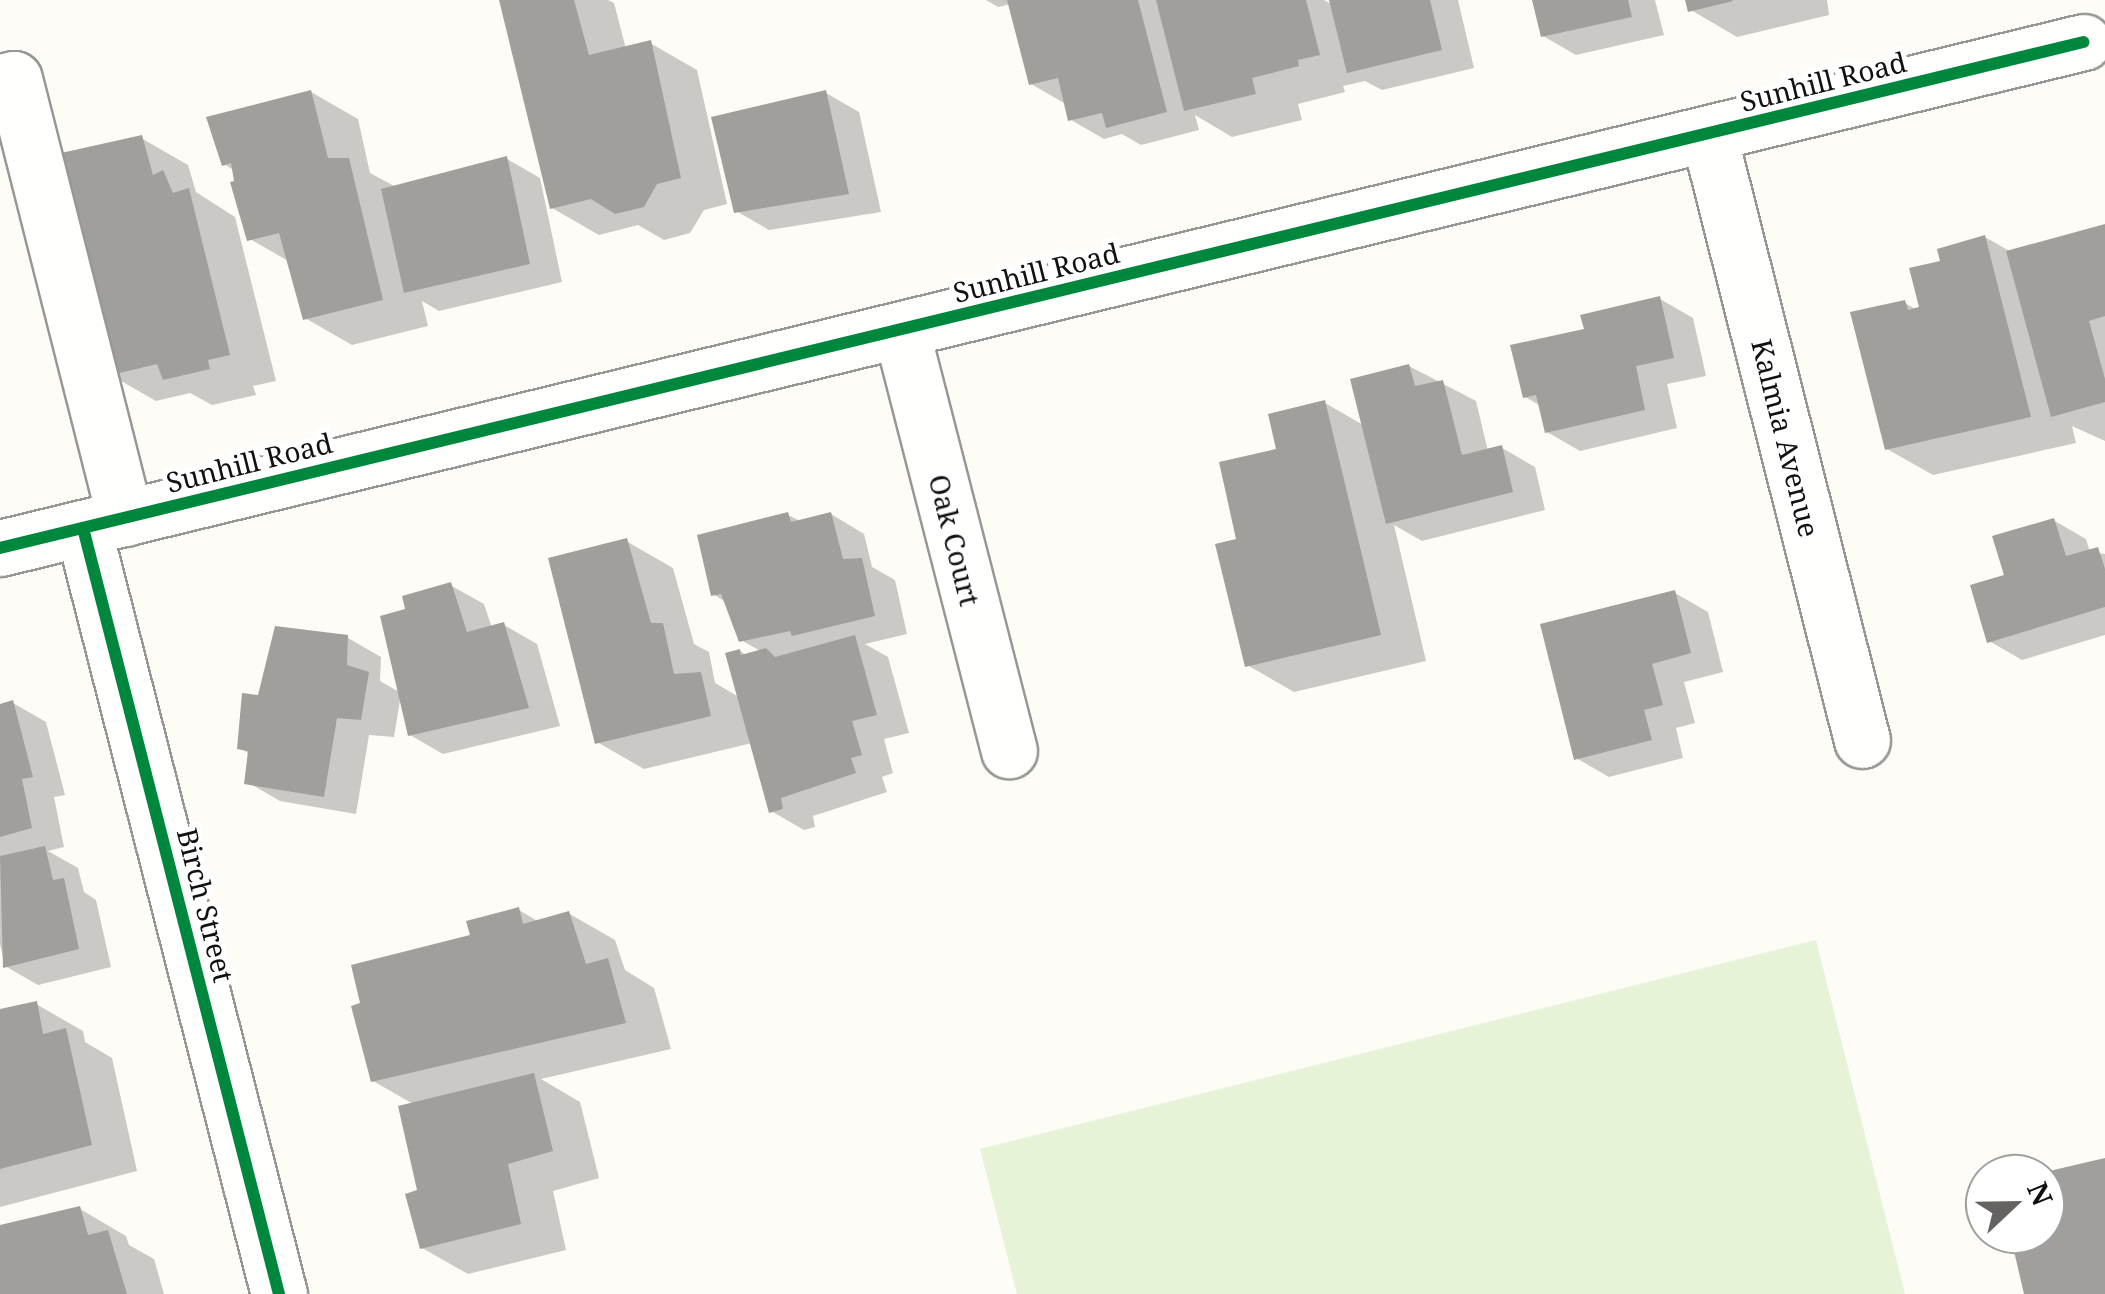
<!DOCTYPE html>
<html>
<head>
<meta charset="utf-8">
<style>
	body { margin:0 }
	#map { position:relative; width:2105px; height:1294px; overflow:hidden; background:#fdfcf7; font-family:"Noto Serif",serif }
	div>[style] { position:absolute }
	.green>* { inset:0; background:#e7f3d7 }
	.shadow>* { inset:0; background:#0003 }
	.building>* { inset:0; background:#a19f9c }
	.roads { filter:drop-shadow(2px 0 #979795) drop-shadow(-2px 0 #979795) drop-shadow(0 2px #979795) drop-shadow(0 -2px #979795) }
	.minor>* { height:55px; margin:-27.5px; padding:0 27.5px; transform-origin:27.5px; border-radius:27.5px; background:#fffffe }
	.cycleway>* { height:12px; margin:-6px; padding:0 6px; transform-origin:6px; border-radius:6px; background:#00873e }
	span { translate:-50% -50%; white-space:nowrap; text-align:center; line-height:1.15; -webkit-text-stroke:10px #fff; paint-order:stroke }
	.street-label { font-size:28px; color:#111 }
	.north { position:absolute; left:1965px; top:1154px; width:100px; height:100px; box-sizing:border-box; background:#fff; border:2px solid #a0a0a0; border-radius:50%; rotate:68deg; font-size:28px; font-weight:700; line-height:40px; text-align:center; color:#111 }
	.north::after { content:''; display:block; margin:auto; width:35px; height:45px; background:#646362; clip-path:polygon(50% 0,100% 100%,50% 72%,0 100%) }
</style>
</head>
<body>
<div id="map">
	<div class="green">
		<i style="clip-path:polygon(1816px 940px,1905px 1294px,1017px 1294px,980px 1149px)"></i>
	</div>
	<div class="shadow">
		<i style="clip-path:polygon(502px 0,608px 0,614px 3px,626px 49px,650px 43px,697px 70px,727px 204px,704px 210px,690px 233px,664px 240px,638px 225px,599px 235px,552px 208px)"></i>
		<i style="clip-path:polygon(986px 0,1324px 0,1333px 5px,1332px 0,1458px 0,1474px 68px,1382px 90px,1365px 81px,1343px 86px,1345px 92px,1298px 104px,1302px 120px,1232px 137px,1195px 115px,1199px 130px,1141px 145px,1122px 134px,1104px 139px,1071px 120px,1064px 103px,1031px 84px,1011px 4px,998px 7px)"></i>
		<i style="clip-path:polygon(1535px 0,1655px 0,1664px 35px,1576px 55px,1543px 36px)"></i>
		<i style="clip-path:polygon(1687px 0,1827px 0,1829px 15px,1737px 37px,1691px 10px)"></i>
		<i style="clip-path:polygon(311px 92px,358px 119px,370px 173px,396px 187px,507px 159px,540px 178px,562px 282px,439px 311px,422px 301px,428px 326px,352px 345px,305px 318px,290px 262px,250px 239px,235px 171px,224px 164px)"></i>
		<i style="clip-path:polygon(826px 93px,859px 112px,881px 212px,769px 230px,736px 211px)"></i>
		<i style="clip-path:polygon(141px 138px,188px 165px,196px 192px,235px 217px,276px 381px,253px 386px,256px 395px,212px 405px,190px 393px,156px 401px,109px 374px)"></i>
		<i style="clip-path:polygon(2105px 227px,2105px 441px,2072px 426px,2076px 443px,1933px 475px,1887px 449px,1905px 303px,1917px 310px,1943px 263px,1985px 237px,2011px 252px)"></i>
		<i style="clip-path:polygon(1660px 299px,1693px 318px,1706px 376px,1667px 384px,1677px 428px,1580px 451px,1547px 432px,1541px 406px,1525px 397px,1587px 331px)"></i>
		<i style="clip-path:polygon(1409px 366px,1476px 401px,1488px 451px,1502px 448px,1535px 467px,1545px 510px,1422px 541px,1394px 525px,1426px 661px,1294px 692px,1247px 665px,1239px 541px,1279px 451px,1325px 403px,1365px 426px)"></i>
		<i style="clip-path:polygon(831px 514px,864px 534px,872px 567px,895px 580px,907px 634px,865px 644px,888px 657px,909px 733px,884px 739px,893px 773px,882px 777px,887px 792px,813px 816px,815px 827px,804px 830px,771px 811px,752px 743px,644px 769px,597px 742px,626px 541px,673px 568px,694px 644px,709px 652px,715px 683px,739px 697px,740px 651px,748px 656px,762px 652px,741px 640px,727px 603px,713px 594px,788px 515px,802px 522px)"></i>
		<i style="clip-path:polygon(2053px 520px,2086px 539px,2090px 552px,2105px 554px,2105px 635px,2022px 660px,1989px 641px,2007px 577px)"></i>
		<i style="clip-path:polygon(450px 585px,484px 604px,492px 628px,504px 625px,537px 644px,560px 726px,443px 754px,410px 735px,401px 694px,394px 737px,369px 735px,356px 814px,280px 801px,247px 782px,250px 754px,239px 748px,260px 698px,348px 638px,381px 657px,380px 681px,401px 693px,408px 611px)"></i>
		<i style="clip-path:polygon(1675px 593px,1708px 612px,1723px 672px,1684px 682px,1695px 723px,1676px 728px,1683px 758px,1609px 777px,1576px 758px)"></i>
		<i style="clip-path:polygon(13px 703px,46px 722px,65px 795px,54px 797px,64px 847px,48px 851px,78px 868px,84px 892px,96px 900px,111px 967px,38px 985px,5px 966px,0 944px,0 706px)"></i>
		<i style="clip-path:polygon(519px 910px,539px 922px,568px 913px,615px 940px,625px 970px,654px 988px,671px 1049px,541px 1079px,580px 1102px,599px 1178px,553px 1191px,566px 1250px,468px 1274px,422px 1248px,415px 1105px,373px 1081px,473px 937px)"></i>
		<i style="clip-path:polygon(36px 1004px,83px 1031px,85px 1042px,112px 1058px,137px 1171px,0 1207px,0 1012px)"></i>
		<i style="clip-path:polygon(80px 1209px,126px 1236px,129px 1245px,154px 1259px,164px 1294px,0 1294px,0 1227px)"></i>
	</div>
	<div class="building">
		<i style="clip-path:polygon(499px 0,574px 0,589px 55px,651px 40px,681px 178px,657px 184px,644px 207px,615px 214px,591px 199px,550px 209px)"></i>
		<i style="clip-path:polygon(1007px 0,1138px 0,1167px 112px,1106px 128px,1102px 113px,1068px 121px,1058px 78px,1029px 85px)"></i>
		<i style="clip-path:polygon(1156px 0,1306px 0,1320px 55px,1298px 60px,1299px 66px,1252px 78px,1256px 94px,1184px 111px)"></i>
		<i style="clip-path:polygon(1329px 0,1430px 0,1442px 50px,1347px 73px)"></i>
		<i style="clip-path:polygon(1532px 0,1628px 0,1632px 17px,1541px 37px)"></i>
		<i style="clip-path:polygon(1685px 0,1732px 0,1733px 1px,1688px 12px)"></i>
		<i style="clip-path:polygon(311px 90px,328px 158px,349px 158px,383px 300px,303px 320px,279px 233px,247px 241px,230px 182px,234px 181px,231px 163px,222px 166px,206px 117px)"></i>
		<i style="clip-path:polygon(826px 90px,849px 194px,734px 213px,711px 117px)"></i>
		<i style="clip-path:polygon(142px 135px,153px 175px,163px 170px,173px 193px,189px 188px,230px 355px,208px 360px,210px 369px,163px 380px,157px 364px,107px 376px,95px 289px,61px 153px)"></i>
		<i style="clip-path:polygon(507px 156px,530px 264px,404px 293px,381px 189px)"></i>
		<i style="clip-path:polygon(2105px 224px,2105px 316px,2089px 321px,2105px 379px,2105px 402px,2051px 417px,2006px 251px)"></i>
		<i style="clip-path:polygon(1985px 235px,2031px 417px,1885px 450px,1850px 312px,1905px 300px,1908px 310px,1919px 307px,1909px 268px,1940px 261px,1937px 249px)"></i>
		<i style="clip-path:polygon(1660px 296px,1674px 358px,1636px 366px,1645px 410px,1545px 433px,1536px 395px,1523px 398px,1510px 345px,1584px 329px,1580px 315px)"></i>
		<i style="clip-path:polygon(1409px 364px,1415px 386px,1443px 380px,1462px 455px,1502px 445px,1513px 492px,1386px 524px,1350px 379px)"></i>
		<i style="clip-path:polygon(1325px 400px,1381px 635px,1245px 667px,1215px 544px,1236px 539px,1219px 462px,1276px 449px,1268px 414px)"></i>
		<i style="clip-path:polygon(788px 512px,791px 522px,831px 512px,843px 559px,862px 558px,875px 616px,792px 636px,790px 631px,739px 642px,721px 594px,711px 596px,697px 535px)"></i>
		<i style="clip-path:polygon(2054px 518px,2066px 556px,2098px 547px,2105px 569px,2105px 607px,1987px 643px,1970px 585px,2004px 575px,1992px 536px)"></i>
		<i style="clip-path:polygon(627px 538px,651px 623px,663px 623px,674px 674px,701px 672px,711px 716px,595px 744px,548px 558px)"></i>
		<i style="clip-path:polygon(451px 582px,467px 632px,504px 622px,529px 708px,408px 736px,380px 616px,405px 609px,402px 596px)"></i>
		<i style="clip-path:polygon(1675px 590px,1691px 653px,1652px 664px,1663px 705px,1644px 710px,1652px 740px,1574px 760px,1540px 624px)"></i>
		<i style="clip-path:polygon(275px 626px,348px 635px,347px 665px,369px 672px,361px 720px,337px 718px,324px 797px,244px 784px,248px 751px,237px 749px,242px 693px,258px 695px)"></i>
		<i style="clip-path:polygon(855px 635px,877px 715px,852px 721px,862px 755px,851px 758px,856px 773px,781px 798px,783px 809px,769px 813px,725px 653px,740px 649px,741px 655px,766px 648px,775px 657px)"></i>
		<i style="clip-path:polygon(13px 700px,33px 777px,22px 779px,32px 828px,0 837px,0 704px)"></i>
		<i style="clip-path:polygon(45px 846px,53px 880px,64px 878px,79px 949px,3px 968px,0 856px)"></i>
		<i style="clip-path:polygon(519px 907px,523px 924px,569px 911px,586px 964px,608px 958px,626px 1023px,371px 1082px,351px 1006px,360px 1003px,351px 965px,470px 935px,466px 921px)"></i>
		<i style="clip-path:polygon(37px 1001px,43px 1034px,66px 1028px,92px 1145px,0 1169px,0 1009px)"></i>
		<i style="clip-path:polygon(534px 1073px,553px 1151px,508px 1164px,521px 1224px,420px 1249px,405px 1194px,417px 1190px,398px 1106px)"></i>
		<i style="clip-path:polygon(2105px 1158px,2105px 1294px,2024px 1294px,2010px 1234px,2045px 1234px,2045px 1172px)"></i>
		<i style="clip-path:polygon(80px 1206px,88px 1235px,108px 1230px,127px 1294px,0 1294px,0 1225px)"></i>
	</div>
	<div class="roads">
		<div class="minor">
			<i style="left:0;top:82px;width:14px;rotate:-12deg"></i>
			<i style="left:14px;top:79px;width:453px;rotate:75.8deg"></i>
			<i style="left:1709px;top:136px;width:623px;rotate:75.79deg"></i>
			<i style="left:901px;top:330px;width:434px;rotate:75.6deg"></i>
			<i style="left:83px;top:528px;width:791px;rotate:75.65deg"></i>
			<i style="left:0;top:548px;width:2144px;rotate:-13.65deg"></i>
		</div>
	</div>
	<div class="cycleway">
		<i style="left:83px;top:528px;width:791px;rotate:75.65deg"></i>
		<i style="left:0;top:548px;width:2144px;rotate:-13.65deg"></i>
	</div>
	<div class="street-label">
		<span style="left:1823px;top:81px;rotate:-14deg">Sunhill Road</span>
		<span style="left:1036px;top:272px;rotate:-14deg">Sunhill Road</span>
		<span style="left:1786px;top:438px;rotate:76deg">Kalmia Avenue</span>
		<span style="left:249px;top:462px;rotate:-14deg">Sunhill Road</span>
		<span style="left:955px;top:540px;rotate:76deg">Oak Court</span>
		<span style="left:206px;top:905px;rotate:76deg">Birch Street</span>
	</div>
	<div class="north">N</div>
</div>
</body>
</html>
